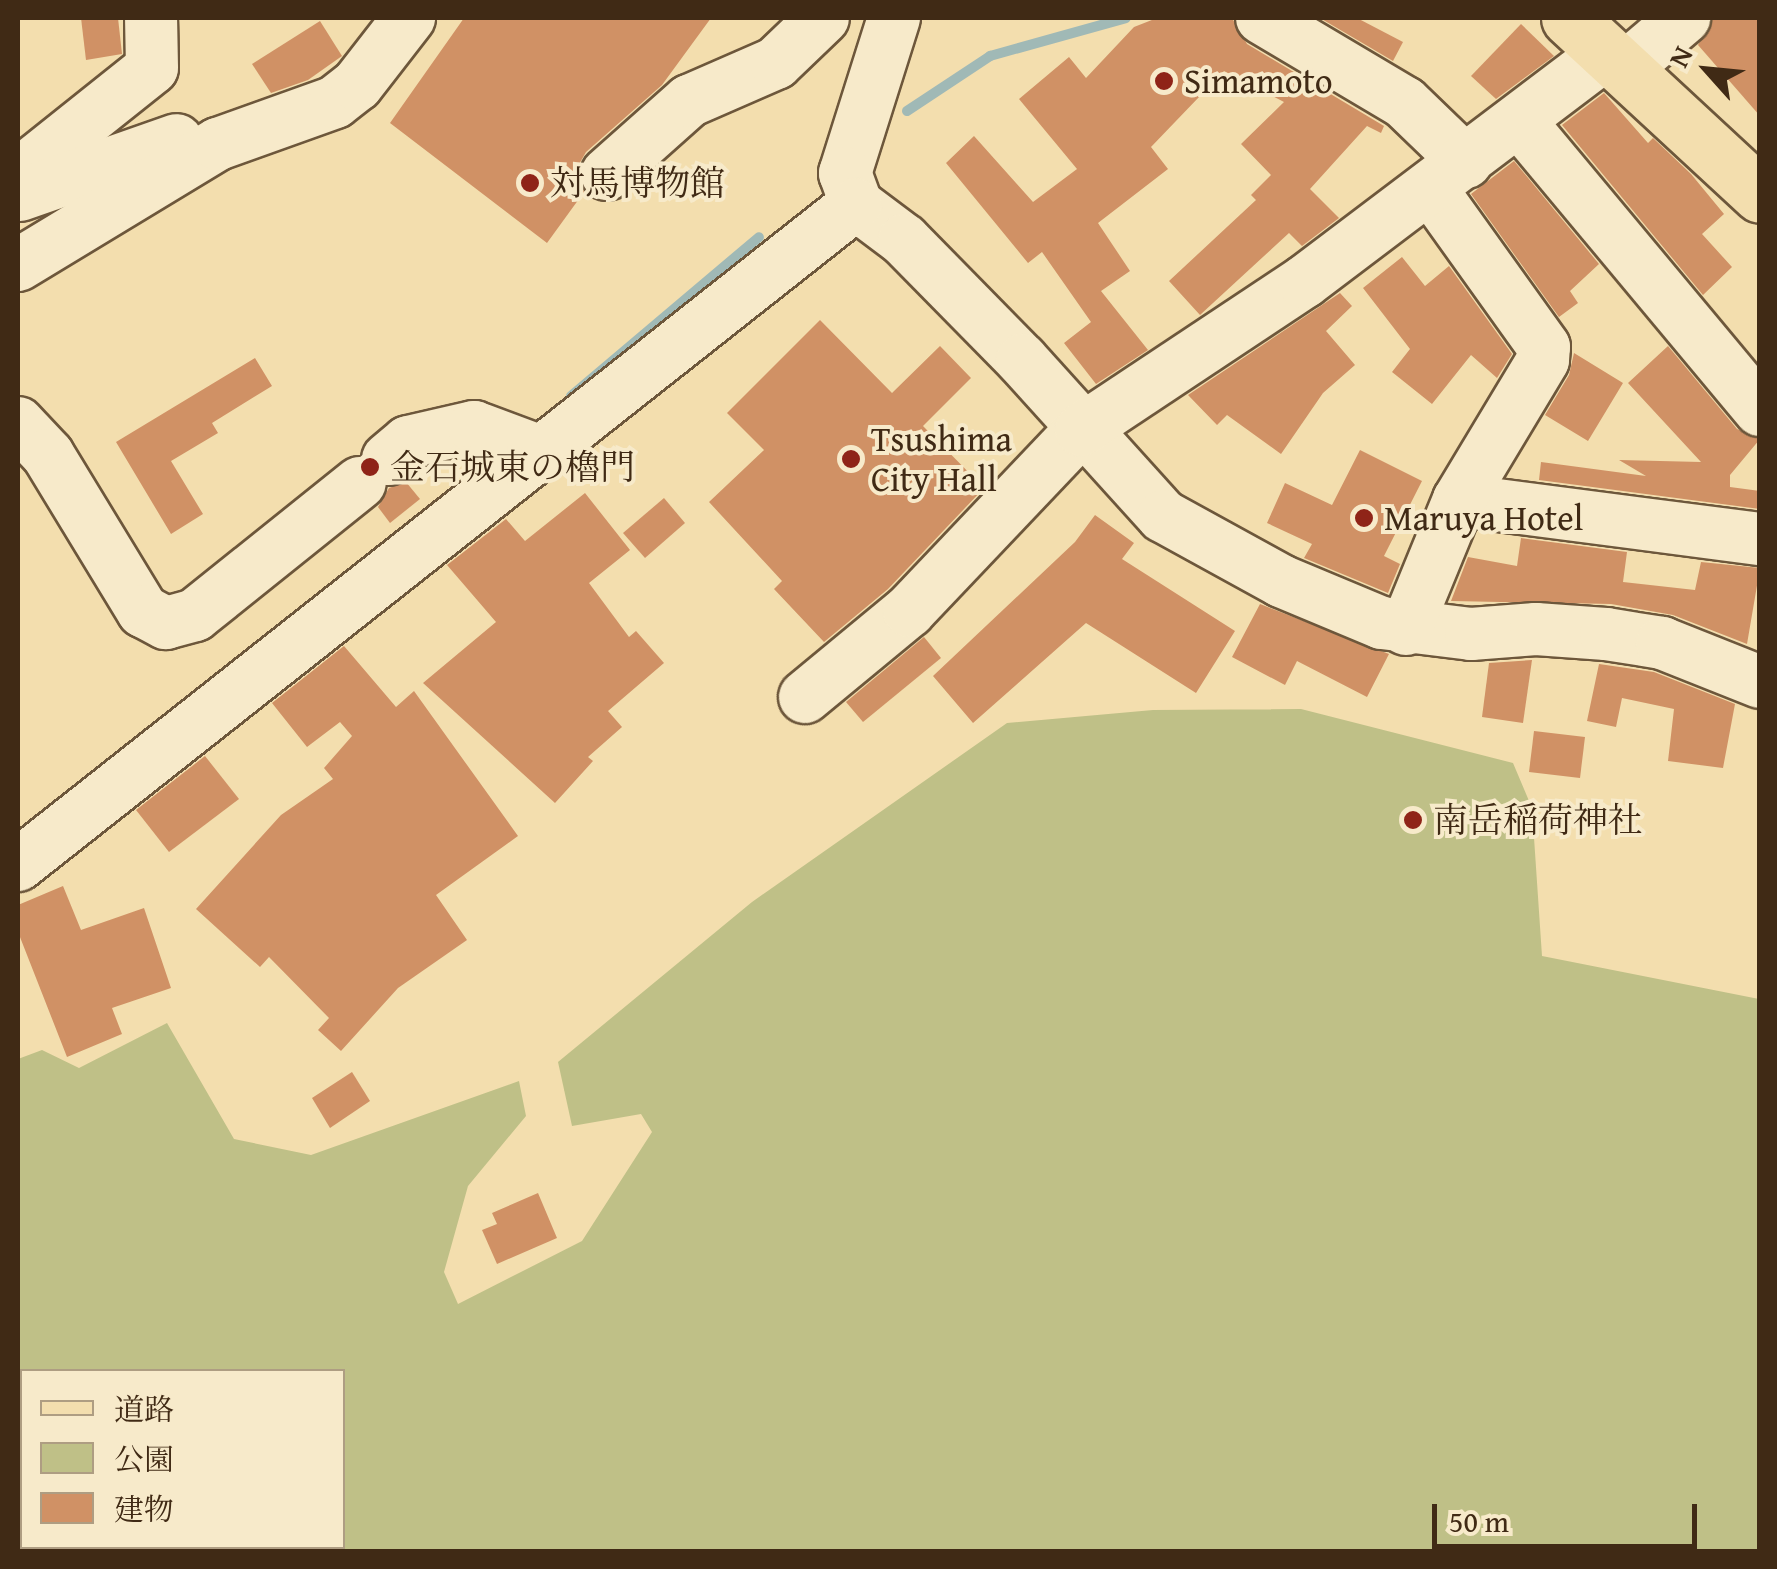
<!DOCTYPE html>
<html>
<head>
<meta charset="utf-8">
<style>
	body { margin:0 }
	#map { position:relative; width:1777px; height:1569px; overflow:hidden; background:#f3deae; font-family:"Gentium Book Plus","Noto Serif JP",serif }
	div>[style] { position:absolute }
	.green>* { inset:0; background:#bfc087 }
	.stream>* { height:10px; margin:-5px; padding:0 5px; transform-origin:5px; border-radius:5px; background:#a0b9b6 }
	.building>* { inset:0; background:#d09165 }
	.roads { filter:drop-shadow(2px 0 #6d573b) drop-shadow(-2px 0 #6d573b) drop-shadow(0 2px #6d573b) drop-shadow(0 -2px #6d573b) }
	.minor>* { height:52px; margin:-26px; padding:0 26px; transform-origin:26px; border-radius:26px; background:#f7eaca }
	.major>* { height:55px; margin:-27.5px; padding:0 27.5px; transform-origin:27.5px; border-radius:27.5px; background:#f3deae }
	.dots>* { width:28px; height:28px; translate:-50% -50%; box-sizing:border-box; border:5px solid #f7eaca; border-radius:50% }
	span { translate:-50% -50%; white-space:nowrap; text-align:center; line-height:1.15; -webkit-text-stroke:8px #f7eaca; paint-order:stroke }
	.poi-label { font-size:35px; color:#402a15 }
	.left { translate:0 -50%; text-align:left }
	.frame { position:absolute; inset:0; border:20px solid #402a15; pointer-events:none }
	.legend { position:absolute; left:20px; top:1369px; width:325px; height:180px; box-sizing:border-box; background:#f7eaca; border:2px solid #ae9d82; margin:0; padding:12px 18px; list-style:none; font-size:30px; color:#402a15 }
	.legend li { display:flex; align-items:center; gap:20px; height:50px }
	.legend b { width:50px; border:2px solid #ae9d82 }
	.north { position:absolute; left:1657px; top:20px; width:100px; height:100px; -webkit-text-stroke:8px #f7eaca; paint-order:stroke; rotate:297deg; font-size:28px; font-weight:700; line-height:40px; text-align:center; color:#402a15 }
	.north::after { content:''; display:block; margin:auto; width:35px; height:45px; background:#402a15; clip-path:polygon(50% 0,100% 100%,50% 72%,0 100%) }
	.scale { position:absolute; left:1432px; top:1504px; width:265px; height:45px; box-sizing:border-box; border:5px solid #402a15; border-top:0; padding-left:12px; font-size:30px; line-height:35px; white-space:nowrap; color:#402a15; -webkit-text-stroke:8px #f7eaca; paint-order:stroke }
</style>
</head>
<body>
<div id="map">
	<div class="green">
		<i style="clip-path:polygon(evenodd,1301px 709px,1513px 763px,1532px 808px,1542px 956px,1759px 999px,1759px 1551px,18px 1551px,18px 1059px,42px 1050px,79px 1068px,167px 1023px,234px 1139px,311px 1155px,519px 1081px,526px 1116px,468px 1186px,444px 1272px,458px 1304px,582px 1241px,652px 1132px,641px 1114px,572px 1126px,558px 1062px,752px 902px,1007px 723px,1153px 710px,1301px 709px,22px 1372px,342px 1372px,342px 1546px,22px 1546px,22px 1372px)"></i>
	</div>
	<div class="stream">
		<i style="left:907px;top:111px;width:100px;rotate:-33.5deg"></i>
		<i style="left:990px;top:56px;width:141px;rotate:-15.6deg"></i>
		<i style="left:571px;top:396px;width:246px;rotate:-40.2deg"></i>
	</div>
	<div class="building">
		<i style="clip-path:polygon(81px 18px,118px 18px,122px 54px,86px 60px)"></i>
		<i style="clip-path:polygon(464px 18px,711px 18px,662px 85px,586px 152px,578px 166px,584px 192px,547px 243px,390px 123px)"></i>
		<i style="clip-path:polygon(1157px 18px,1232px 18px,1247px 44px,1384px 126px,1381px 133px,1367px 126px,1310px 189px,1339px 218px,1302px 246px,1289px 233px,1200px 315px,1169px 281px,1256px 200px,1251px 195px,1271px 175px,1241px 144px,1284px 102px,1224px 71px,1151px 147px,1168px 169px,1098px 223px,1130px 271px,1101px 291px,1148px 350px,1096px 384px,1064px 343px,1091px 322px,1042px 252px,1028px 263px,946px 163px,974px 136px,1033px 202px,1077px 169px,1019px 99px,1069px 57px,1086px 78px,1134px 27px)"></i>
		<i style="clip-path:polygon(1320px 18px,1357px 18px,1403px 42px,1393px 61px)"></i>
		<i style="clip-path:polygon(1713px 18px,1760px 18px,1760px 116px,1698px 45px)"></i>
		<i style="clip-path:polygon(320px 21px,342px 56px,308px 80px,271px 93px,252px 64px)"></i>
		<i style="clip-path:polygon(1521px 24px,1554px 56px,1496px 99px,1471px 76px)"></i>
		<i style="clip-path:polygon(1604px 93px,1648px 143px,1653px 138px,1691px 174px,1724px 214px,1702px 234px,1732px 267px,1703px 295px,1562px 125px)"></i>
		<i style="clip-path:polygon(1514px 161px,1599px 264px,1570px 291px,1578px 303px,1559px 317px,1471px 194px)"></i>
		<i style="clip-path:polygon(1402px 257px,1425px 286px,1449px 266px,1512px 354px,1497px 378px,1471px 355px,1432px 404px,1392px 372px,1410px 349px,1363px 288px)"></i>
		<i style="clip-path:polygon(1340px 293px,1352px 306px,1326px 331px,1355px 365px,1323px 393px,1281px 454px,1227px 415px,1217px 425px,1188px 395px)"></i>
		<i style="clip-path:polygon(820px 320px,892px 393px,940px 346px,971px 378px,923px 426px,984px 488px,888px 589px,824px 642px,774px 589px,782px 581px,709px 502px,764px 450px,727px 413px)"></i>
		<i style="clip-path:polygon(1668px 346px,1737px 429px,1760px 439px,1730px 475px,1730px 487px,1760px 491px,1760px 509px,1539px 480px,1541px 462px,1646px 476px,1619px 460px,1701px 462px,1628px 383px)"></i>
		<i style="clip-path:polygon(1574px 353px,1623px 383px,1588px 441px,1545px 415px,1569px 375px)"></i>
		<i style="clip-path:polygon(255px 358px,272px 386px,212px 423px,218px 433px,171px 461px,203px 514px,171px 534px,116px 442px)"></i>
		<i style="clip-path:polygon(1360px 450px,1422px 481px,1384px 556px,1400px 564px,1388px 593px,1304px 558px,1312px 544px,1267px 523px,1285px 483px,1332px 505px)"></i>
		<i style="clip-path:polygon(406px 482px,420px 499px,390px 523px,378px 507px,389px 488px)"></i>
		<i style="clip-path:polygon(585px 493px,630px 550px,589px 583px,629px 637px,636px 631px,664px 663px,608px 711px,622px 727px,588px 757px,593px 761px,555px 803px,423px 683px,496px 622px,447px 565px,506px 519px,525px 541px)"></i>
		<i style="clip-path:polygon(664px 498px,685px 523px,645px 558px,623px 533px)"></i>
		<i style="clip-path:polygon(1095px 515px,1134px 543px,1122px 559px,1235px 631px,1196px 693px,1086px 623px,973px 723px,933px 676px,1075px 542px)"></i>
		<i style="clip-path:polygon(1521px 538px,1627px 552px,1623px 582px,1695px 590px,1701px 562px,1760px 568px,1747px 644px,1673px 615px,1611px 604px,1451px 601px,1468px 557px,1517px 566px)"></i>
		<i style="clip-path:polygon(1260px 604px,1389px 654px,1367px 697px,1297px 661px,1285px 685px,1232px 657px)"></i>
		<i style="clip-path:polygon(924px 637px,941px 658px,863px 722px,846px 702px)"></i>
		<i style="clip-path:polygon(344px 646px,396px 707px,414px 691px,518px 836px,436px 895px,467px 940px,398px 988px,341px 1051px,318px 1030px,329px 1018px,269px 957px,260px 967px,196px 909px,281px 815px,333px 779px,324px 768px,352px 736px,340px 722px,307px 747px,272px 703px)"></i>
		<i style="clip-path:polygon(1532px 660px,1523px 723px,1482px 717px,1489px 663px)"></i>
		<i style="clip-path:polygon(1599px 664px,1654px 672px,1735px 704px,1723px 768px,1668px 761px,1674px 709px,1622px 698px,1616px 727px,1587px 721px)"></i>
		<i style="clip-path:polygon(1534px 731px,1585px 737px,1580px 778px,1529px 772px)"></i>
		<i style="clip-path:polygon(205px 756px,239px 799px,169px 852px,136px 810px)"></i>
		<i style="clip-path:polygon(63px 886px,81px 930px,144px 908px,171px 988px,112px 1008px,122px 1034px,67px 1057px,18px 932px,18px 905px)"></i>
		<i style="clip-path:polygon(352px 1072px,370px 1101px,330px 1128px,312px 1098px)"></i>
		<i style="clip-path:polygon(538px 1193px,557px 1238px,497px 1264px,482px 1230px,497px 1224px,492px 1213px)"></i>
	</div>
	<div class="roads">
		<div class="minor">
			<i style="left:894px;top:18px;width:163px;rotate:107.5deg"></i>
			<i style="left:845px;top:173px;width:33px;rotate:70deg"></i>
			<i style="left:856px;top:204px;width:60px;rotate:36.9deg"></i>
			<i style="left:904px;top:240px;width:168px;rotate:45.5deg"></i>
			<i style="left:1022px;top:360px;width:210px;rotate:47.9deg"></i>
			<i style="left:1163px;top:516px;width:135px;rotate:28.8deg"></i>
			<i style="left:1281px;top:581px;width:109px;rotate:22.6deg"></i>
			<i style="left:1382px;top:623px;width:90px;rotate:7deg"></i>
			<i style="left:1471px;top:634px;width:65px;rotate:-4.4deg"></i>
			<i style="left:1536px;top:629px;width:70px;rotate:4.1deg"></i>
			<i style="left:1606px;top:634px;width:57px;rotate:9.1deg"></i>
			<i style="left:1662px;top:643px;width:105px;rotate:21.7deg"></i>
			<i style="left:1262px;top:18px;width:166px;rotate:30.7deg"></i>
			<i style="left:1405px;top:103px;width:85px;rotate:44deg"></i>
			<i style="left:1624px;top:69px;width:79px;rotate:-40.4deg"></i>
			<i style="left:1525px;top:128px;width:367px;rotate:50.2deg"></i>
			<i style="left:607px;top:174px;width:110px;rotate:-41.7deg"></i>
			<i style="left:689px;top:101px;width:95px;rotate:-23.6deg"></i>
			<i style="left:776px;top:63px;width:65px;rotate:-43.8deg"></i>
			<i style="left:18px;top:175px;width:171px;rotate:-38.6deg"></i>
			<i style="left:152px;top:68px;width:50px;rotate:-91.1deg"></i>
			<i style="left:20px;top:195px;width:166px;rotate:-19.3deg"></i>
			<i style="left:18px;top:265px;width:234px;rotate:-31.2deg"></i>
			<i style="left:218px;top:144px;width:124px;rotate:-19.7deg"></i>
			<i style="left:335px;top:102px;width:28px;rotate:-38deg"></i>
			<i style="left:357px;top:85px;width:85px;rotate:-52.2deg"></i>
			<i style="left:18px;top:423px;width:44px;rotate:46.8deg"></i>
			<i style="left:48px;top:455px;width:183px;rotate:58.7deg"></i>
			<i style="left:143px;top:611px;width:26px;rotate:28deg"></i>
			<i style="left:166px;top:623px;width:30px;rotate:-15deg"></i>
			<i style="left:195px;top:615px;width:211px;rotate:-38.7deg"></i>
			<i style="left:388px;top:459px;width:26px;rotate:-40deg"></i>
			<i style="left:408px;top:442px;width:68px;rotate:-12.8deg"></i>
			<i style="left:474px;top:427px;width:75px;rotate:20.4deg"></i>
			<i style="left:1459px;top:500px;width:304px;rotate:7.4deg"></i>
			<i style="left:1406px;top:629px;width:139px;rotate:-67.7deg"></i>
			<i style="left:1459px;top:500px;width:163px;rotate:-59deg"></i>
			<i style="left:1543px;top:360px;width:13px;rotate:-86deg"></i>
			<i style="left:1544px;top:347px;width:196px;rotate:-125.6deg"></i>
			<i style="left:805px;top:697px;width:135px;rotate:-39.6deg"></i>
			<i style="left:909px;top:611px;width:250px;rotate:-46.5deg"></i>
			<i style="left:1081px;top:430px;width:268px;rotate:-33.6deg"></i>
			<i style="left:1304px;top:282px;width:380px;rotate:-37.1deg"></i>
			<i style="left:18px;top:865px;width:1067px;rotate:-38.27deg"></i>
		</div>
		<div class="major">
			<i style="left:1569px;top:18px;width:260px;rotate:42.8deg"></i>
		</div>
	</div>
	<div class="dots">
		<i style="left:1164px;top:81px;background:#8f2418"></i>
		<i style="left:530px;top:183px;background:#8f2418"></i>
		<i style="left:851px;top:459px;background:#8f2418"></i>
		<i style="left:370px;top:467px;background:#8f2418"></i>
		<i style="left:1364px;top:518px;background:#8f2418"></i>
		<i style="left:1413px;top:820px;background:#8f2418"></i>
	</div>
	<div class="poi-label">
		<span class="left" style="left:1184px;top:81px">Simamoto</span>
		<span class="left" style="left:550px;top:183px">対馬博物館</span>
		<span class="left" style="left:871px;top:459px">Tsushima<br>City Hall</span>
		<span class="left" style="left:390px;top:467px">金石城東の櫓門</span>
		<span class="left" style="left:1384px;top:518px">Maruya Hotel</span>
		<span class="left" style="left:1433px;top:820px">南岳稲荷神社</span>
	</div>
	<div class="frame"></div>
	<ul class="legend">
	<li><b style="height:12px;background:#f3deae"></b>道路</li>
	<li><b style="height:28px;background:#bfc087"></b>公園</li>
	<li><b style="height:28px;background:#d09165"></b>建物</li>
	</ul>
	<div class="north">N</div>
	<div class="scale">50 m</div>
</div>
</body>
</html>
